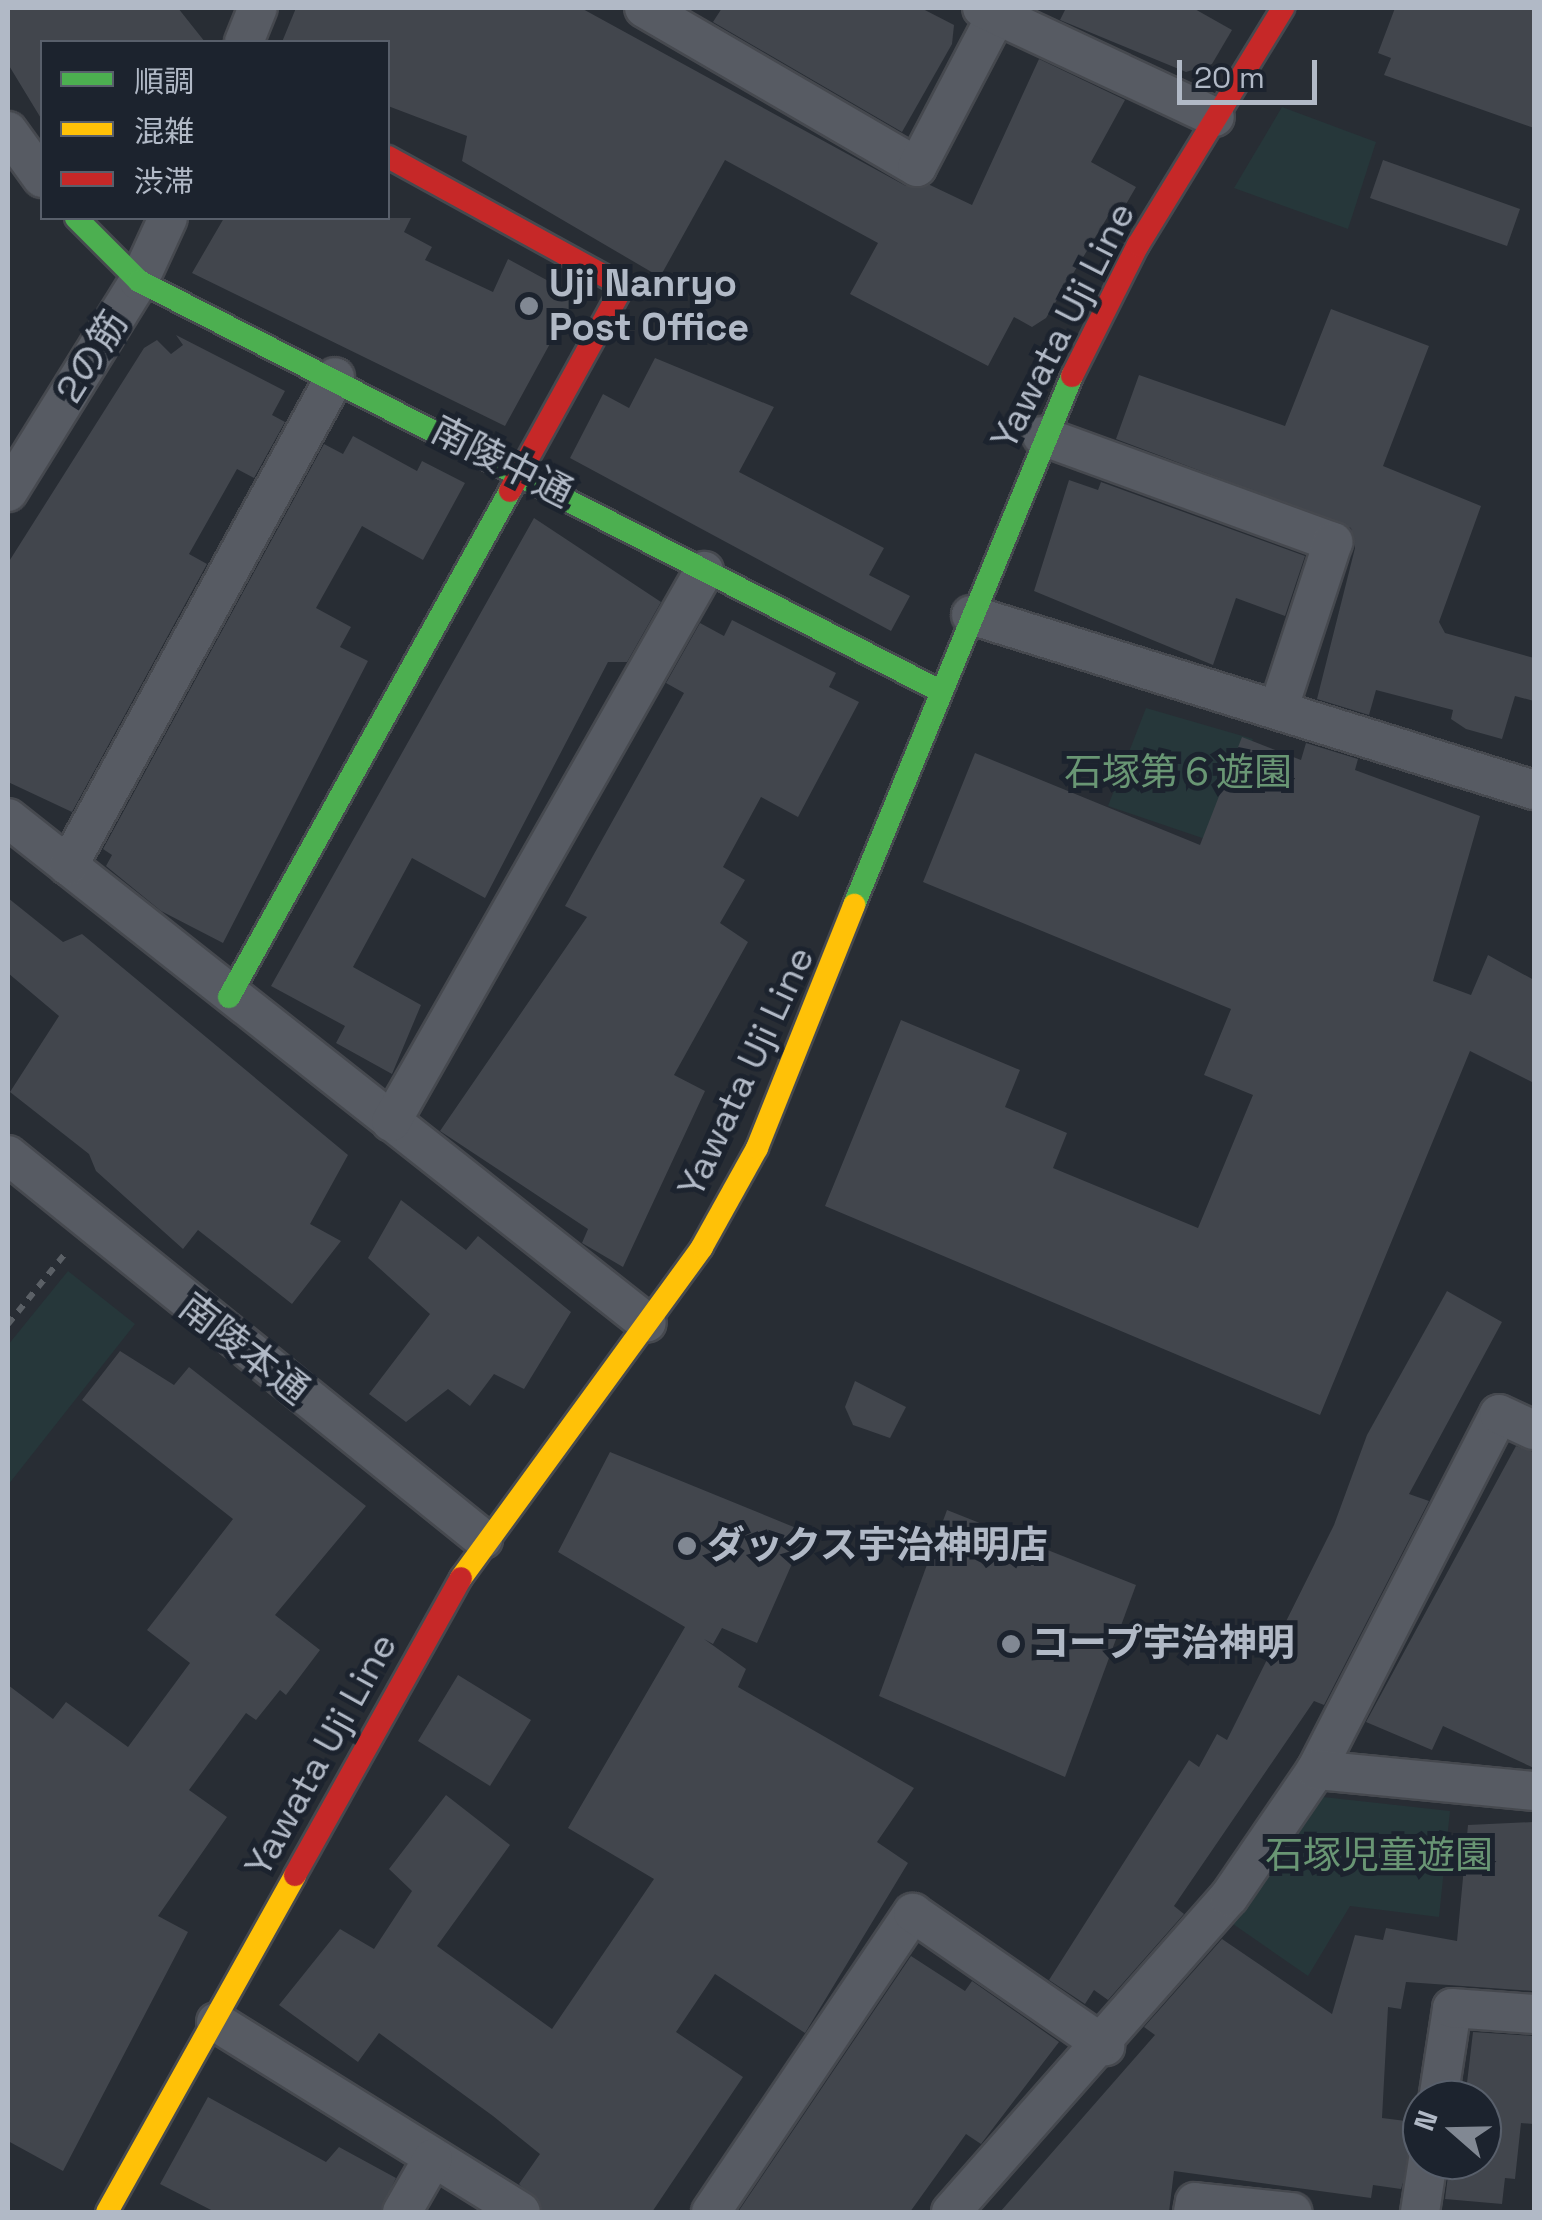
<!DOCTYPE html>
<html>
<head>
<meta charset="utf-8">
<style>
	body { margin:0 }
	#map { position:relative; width:1542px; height:2220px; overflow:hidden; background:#282d34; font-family:"Space Grotesk","Noto Sans JP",sans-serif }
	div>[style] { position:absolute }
	.green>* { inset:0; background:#26373a }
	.building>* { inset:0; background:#42464d }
	.path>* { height:6px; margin-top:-3px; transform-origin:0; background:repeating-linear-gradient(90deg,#5b6066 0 8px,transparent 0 16px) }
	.roads { filter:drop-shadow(2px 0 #46494f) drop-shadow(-2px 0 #46494f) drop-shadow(0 2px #46494f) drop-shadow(0 -2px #46494f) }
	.street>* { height:38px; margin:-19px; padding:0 19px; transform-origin:19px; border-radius:19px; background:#575b63 }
	.fast>* { height:22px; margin:-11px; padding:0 11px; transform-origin:11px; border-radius:11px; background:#4caf50 }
	.slow>* { height:22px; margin:-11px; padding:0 11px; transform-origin:11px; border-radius:11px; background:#ffc107 }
	.jam>* { height:22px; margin:-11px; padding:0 11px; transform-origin:11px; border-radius:11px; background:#c62828 }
	.dots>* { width:28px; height:28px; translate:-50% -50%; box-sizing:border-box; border:5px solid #1c232e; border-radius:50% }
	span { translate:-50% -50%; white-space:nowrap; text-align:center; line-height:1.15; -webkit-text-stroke:10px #1c232e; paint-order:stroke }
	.poi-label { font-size:38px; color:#b1b9c6; font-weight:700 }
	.left { translate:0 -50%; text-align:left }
	.street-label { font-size:38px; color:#b1b9c6 }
	.park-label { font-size:38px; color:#699674 }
	.frame { position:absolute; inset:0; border:10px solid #b1b9c6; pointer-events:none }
	.legend { position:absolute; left:40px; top:40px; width:350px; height:180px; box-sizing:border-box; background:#1c232e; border:2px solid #585f6b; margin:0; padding:12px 18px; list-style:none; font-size:30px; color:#b1b9c6 }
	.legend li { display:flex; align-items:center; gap:20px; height:50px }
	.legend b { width:50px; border:2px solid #585f6b }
	.north { position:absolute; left:1402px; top:2080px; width:100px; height:100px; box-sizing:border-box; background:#1c232e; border:2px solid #585f6b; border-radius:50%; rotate:290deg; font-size:28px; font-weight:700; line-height:40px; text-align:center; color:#b1b9c6 }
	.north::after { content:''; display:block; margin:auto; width:35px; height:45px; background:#818893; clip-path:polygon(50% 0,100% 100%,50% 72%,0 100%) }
	.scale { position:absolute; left:1177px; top:60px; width:140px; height:45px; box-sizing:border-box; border:5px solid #b1b9c6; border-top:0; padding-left:12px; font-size:30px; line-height:35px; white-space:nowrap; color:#b1b9c6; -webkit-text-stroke:8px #1c232e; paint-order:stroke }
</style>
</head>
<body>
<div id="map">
	<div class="green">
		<i style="clip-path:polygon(1282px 107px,1376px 142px,1348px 229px,1234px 188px)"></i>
		<i style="clip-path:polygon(1146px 708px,1253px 739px,1217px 843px,1108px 806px)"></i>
		<i style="clip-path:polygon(68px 1271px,135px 1324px,8px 1485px,8px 1345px)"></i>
		<i style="clip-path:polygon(1323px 1797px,1450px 1811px,1439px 1917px,1350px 1906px,1308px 1976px,1233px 1924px)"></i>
	</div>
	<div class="building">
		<i style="clip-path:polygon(8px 8px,178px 8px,205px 42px,42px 42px,42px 120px,8px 64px)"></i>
		<i style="clip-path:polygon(296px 8px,581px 8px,906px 186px,930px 185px,972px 205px,1039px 59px,1125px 100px,1091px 162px,1136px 187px,1118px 218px,1110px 213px,1046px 318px,1032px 327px,1014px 317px,988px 366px,850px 294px,878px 243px,725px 160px,660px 277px,462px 161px,467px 136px,388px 106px,388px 42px,282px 42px)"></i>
		<i style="clip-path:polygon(722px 8px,921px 8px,954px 25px,952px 44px,902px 132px,713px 22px)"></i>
		<i style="clip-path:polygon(1066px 8px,1193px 8px,1232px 30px,1212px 64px,1186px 72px,1060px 20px)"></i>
		<i style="clip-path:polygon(1395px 8px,1534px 8px,1534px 128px,1384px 75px,1391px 58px,1378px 53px)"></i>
		<i style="clip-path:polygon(1383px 160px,1520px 209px,1507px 246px,1370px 198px)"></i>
		<i style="clip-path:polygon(224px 218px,411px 218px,404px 232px,432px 247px,425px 260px,493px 292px,508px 259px,576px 296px,505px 426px,192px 273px)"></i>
		<i style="clip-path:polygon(1331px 309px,1429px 346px,1383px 466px,1481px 506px,1439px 622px,1445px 633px,1534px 658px,1534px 701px,1515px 696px,1502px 739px,1466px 729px,1451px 719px,1453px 710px,1376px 690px,1369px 715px,1317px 699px,1355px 548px,1351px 528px,1116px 439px,1139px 375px,1285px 426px)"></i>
		<i style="clip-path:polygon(176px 335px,285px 391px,272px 415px,285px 422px,254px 478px,237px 469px,189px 554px,207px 564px,72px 812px,8px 782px,8px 563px,144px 348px,157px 340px,171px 354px,183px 345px)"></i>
		<i style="clip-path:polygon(655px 358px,774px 407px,739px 472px,884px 548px,869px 575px,910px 596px,891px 631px,570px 458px,603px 394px,629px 408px)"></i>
		<i style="clip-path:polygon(353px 436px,417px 471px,422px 461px,465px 483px,423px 560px,362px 526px,316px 608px,351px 627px,340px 647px,368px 661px,223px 943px,161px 911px,106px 866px,112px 855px,103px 849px,324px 444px,343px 454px)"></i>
		<i style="clip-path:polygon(1069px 480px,1098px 490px,1101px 482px,1305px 556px,1285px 616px,1236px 598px,1213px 665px,1034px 591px)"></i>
		<i style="clip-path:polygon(534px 518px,661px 602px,627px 662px,608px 662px,485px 898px,412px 858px,353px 967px,421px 1005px,392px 1074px,336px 1043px,345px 1026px,271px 986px)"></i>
		<i style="clip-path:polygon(732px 620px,836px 673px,829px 687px,859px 702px,798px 817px,761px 797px,723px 867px,745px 880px,720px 923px,748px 942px,674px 1075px,705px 1091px,623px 1267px,582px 1243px,588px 1229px,440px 1131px,587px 917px,565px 906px,684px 693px,666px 683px,700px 623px,724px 636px)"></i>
		<i style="clip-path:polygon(1242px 737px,1301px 760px,1306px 743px,1358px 759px,1355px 770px,1480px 816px,1433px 981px,1471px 995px,1488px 955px,1534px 980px,1534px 1083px,1470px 1051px,1320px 1415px,825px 1206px,901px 1020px,1020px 1070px,1005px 1107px,1067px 1133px,1053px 1168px,1198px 1228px,1253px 1095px,1204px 1075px,1231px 1009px,923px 882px,975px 753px,1200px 845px)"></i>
		<i style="clip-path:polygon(8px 898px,63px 942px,82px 934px,348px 1155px,310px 1224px,341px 1241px,292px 1304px,198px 1230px,183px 1249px,96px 1171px,89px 1154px,10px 1092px,59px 1016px,8px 973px)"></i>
		<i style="clip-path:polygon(401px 1200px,466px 1250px,478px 1236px,571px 1312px,524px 1389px,494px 1374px,470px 1406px,448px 1389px,406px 1422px,369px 1394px,430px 1314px,368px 1258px)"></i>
		<i style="clip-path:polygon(1447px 1291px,1502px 1322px,1409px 1494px,1429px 1501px,1324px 1705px,1314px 1701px,1174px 1906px,1184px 1914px,1108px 2000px,1094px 1990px,1085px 2004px,1049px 1980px,1189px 1760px,1199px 1767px,1217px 1734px,1227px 1740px,1334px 1525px,1367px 1435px)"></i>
		<i style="clip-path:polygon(120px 1351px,174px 1385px,189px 1367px,366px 1506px,275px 1615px,320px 1650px,286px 1695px,280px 1690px,256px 1720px,246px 1713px,189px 1790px,227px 1817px,158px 1916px,188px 1932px,63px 2171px,8px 2141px,8px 1685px,53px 1719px,66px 1702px,128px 1747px,190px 1663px,147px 1630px,233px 1519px,82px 1400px)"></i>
		<i style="clip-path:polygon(855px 1381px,906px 1407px,890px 1438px,853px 1425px,845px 1407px)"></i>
		<i style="clip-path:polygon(1516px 1446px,1534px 1452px,1534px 1768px,1443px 1726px,1432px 1750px,1366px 1722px)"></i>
		<i style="clip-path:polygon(610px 1452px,806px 1532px,757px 1643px,722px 1628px,713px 1644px,704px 1639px,746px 1669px,738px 1687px,914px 1788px,877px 1842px,908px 1863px,805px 2033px,715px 1974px,676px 2032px,743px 2077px,652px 2212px,543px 2212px,519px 2184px,540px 2154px,493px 2116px,379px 2033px,358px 2062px,279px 2005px,340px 1929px,374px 1949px,412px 1891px,389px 1869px,446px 1795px,510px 1845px,437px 1946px,552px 2029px,654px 1879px,568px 1828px,685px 1627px,558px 1552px)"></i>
		<i style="clip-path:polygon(947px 1510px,1136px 1585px,1065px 1777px,879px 1696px)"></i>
		<i style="clip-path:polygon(458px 1675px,531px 1720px,490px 1786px,418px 1741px)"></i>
		<i style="clip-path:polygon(1534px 1822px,1534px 1991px,1406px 1982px,1401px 2009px,1388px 2007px,1382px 2118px,1422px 2123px,1401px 2189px,1373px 2185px,1371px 2198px,1174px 2171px,1169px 2212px,1000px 2212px,1155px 2035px,1144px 2027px,1222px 1939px,1332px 2014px,1355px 1935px,1383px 1940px,1386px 1928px,1457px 1941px,1468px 1825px)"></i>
		<i style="clip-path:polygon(911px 1956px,965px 1991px,972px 1981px,1059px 2042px,981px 2144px,966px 2134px,910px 2212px,738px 2212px)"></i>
		<i style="clip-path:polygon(1473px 2032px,1534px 2036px,1534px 2124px,1521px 2123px,1515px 2179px,1505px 2178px,1502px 2204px,1445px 2199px,1450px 2160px,1482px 2160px,1482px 2100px,1465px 2100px)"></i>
		<i style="clip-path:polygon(208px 2097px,326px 2162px,339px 2147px,396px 2178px,380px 2212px,215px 2212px,160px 2184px)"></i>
	</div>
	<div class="path">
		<i style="left:8px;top:1324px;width:89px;rotate:-50.9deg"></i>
	</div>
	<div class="roads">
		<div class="street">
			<i style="left:644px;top:8px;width:316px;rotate:30.2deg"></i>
			<i style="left:917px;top:167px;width:170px;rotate:-62.4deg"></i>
			<i style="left:982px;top:8px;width:257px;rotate:25.1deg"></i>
			<i style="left:244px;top:42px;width:37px;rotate:-68deg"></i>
			<i style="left:8px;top:131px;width:58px;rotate:54.1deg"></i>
			<i style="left:1042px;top:436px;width:310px;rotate:20deg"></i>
			<i style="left:1333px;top:542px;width:174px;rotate:108.1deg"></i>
			<i style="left:8px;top:492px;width:248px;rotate:-58.2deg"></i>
			<i style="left:139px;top:281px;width:69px;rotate:-65.3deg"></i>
			<i style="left:971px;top:615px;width:590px;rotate:17.27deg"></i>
			<i style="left:8px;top:818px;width:814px;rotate:38.32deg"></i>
			<i style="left:68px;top:866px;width:557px;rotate:-61.36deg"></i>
			<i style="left:391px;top:1122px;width:634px;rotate:-60.4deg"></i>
			<i style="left:8px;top:1155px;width:611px;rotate:38.95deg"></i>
			<i style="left:1316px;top:1770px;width:400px;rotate:-62.8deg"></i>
			<i style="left:1499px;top:1414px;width:38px;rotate:25deg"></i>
			<i style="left:216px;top:2022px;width:359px;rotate:31.9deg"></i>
			<i style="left:1438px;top:2100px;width:93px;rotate:-81.3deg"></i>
			<i style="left:1452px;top:2008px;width:82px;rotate:4.2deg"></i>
			<i style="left:402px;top:2212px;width:62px;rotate:-60.1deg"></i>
			<i style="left:711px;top:2212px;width:361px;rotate:-56deg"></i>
			<i style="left:913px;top:1913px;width:234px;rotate:34.7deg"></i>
			<i style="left:951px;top:2212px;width:420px;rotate:-48.6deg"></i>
			<i style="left:1229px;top:1897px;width:154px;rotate:-55.6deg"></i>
			<i style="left:1316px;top:1770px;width:219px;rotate:5.5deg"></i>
			<i style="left:1193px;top:2212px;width:10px;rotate:-79deg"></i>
			<i style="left:1195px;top:2202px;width:98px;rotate:5.9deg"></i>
			<i style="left:1420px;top:2212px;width:53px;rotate:-81.3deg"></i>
		</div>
		<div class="fast">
			<i style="left:76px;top:218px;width:89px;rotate:45deg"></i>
			<i style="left:139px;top:281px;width:902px;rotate:27.1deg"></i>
			<i style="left:854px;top:905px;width:572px;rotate:-67.6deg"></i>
			<i style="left:229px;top:997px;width:579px;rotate:-60.96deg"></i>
		</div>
		<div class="slow">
			<i style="left:461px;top:1578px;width:409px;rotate:-53.9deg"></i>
			<i style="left:702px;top:1247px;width:113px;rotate:-60.9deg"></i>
			<i style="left:757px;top:1148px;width:262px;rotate:-68.2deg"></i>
			<i style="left:107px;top:2212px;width:386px;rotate:-60.8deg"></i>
		</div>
		<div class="jam">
			<i style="left:388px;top:157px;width:268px;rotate:28.8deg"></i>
			<i style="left:623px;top:286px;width:234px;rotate:118.9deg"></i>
			<i style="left:1072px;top:376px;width:147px;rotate:-63.3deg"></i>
			<i style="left:1138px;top:245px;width:278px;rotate:-58.5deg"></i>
			<i style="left:295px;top:1875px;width:340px;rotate:-60.8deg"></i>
		</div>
	</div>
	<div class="dots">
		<i style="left:529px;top:306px;background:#818893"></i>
		<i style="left:687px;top:1546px;background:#818893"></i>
		<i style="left:1011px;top:1644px;background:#818893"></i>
	</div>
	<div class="poi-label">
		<span class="left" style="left:549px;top:306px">Uji Nanryo<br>Post Office</span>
		<span class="left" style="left:707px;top:1546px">ダックス宇治神明店</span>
		<span class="left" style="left:1031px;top:1644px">コープ宇治神明</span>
	</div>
	<div class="street-label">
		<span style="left:1063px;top:326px;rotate:-63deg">Yawata Uji Line</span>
		<span style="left:92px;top:357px;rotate:-58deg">2の筋</span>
		<span style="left:502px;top:462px;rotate:27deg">南陵中通</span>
		<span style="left:746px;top:1072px;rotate:-65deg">Yawata Uji Line</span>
		<span style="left:244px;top:1349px;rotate:38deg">南陵本通</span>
		<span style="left:321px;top:1755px;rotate:-61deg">Yawata Uji Line</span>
	</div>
	<div class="park-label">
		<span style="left:1178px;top:773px">石塚第６遊園</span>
		<span style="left:1379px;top:1856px">石塚児童遊園</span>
	</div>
	<div class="frame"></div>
	<ul class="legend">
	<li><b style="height:12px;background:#4caf50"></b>順調</li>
	<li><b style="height:12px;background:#ffc107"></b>混雑</li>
	<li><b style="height:12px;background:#c62828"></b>渋滞</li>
	</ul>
	<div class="north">N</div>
	<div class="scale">20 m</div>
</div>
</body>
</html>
